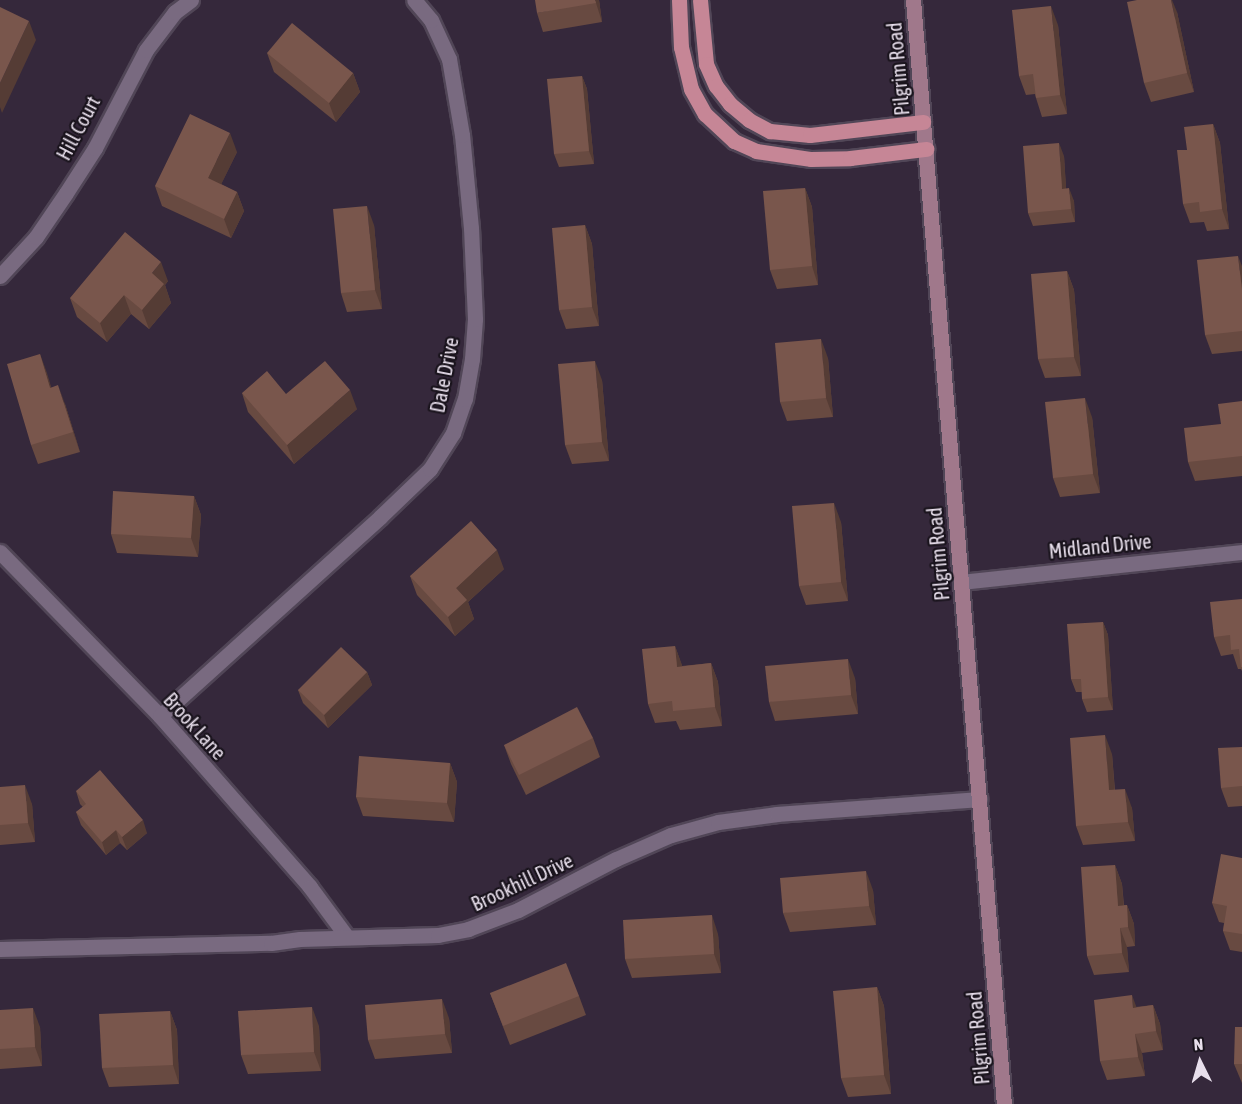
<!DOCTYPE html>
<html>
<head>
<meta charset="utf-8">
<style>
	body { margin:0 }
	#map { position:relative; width:1242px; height:1104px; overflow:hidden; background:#35283b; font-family:"Asap Condensed",sans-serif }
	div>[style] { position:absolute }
	.roads { filter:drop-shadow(2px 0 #514657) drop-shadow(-2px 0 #514657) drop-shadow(0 2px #514657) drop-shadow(0 -2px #514657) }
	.minor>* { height:15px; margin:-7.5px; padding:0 7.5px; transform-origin:7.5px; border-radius:7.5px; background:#796a80 }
	.secondary>* { height:15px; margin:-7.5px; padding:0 7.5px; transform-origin:7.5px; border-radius:7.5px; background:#a0788b }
	.primary>* { height:15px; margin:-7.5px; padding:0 7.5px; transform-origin:7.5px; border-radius:7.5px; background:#c68696 }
	.wall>* { inset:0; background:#684a41 }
	.shaded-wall>* { inset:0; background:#553c35 }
	.building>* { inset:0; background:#79564c }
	span { translate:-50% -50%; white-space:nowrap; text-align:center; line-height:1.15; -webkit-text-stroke:4.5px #19131c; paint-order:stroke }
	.street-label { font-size:20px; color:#e8dfec }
	.north { position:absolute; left:1170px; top:1032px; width:60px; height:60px; -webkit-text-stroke:4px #19131c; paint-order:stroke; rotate:355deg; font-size:16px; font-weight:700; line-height:24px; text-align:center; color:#e8dfec }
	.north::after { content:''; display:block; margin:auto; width:21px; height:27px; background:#e8dfec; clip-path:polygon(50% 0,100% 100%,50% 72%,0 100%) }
</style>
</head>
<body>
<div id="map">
	<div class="roads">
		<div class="minor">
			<i style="left:0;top:276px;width:53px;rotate:-47.3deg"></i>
			<i style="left:36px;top:237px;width:53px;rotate:-55.7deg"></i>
			<i style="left:66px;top:193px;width:54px;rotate:-57.2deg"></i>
			<i style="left:95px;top:148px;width:110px;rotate:-62.5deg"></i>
			<i style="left:146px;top:50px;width:48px;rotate:-52.7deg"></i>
			<i style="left:175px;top:12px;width:20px;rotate:-37deg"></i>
			<i style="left:0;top:552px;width:229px;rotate:45.7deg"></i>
			<i style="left:160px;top:716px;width:227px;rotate:48.7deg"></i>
			<i style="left:310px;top:887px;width:62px;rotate:53.5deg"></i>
			<i style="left:961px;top:582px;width:283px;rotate:-6.1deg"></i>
			<i style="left:160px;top:716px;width:297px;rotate:-42.1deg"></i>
			<i style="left:380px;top:517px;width:69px;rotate:-43.8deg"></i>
			<i style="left:430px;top:469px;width:43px;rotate:-57.4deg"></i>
			<i style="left:453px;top:433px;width:36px;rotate:-71deg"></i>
			<i style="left:465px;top:399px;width:41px;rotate:-80.1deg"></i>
			<i style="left:472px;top:359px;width:40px;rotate:-85.7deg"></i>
			<i style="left:475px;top:319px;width:91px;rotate:-92.5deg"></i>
			<i style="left:471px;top:228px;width:93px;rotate:-95.5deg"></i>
			<i style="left:462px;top:135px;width:77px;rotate:-99.7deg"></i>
			<i style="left:449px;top:59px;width:43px;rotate:-114.8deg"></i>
			<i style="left:431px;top:20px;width:26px;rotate:-130deg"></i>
			<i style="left:0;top:949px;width:271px;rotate:-1.3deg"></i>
			<i style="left:271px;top:943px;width:29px;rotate:-8deg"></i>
			<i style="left:300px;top:939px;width:138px;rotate:-1.7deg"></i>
			<i style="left:438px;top:935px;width:31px;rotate:-11deg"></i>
			<i style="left:468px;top:929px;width:53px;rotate:-20.8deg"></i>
			<i style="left:518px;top:910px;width:110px;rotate:-27.5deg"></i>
			<i style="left:616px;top:859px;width:60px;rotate:-23.6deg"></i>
			<i style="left:671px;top:835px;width:49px;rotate:-15.5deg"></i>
			<i style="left:718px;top:822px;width:60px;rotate:-7.7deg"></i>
			<i style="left:777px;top:814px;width:203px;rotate:-4.2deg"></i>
		</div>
		<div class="secondary">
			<i style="left:913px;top:0;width:1108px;rotate:85.29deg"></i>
		</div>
		<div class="primary">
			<i style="left:679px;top:0;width:47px;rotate:87.6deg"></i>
			<i style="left:681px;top:47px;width:43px;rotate:76.6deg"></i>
			<i style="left:691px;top:89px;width:29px;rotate:61deg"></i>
			<i style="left:705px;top:114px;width:40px;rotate:43deg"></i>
			<i style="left:734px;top:141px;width:24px;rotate:24deg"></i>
			<i style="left:756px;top:151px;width:56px;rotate:8.3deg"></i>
			<i style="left:811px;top:159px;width:39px;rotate:-1deg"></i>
			<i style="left:850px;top:158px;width:77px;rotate:-6.8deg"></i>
			<i style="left:700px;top:0;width:64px;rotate:84.6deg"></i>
			<i style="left:706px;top:64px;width:24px;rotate:66deg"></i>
			<i style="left:716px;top:86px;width:23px;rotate:52deg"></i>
			<i style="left:730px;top:104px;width:25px;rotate:40deg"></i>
			<i style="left:749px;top:120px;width:24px;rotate:28deg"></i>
			<i style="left:770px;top:131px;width:40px;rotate:5.7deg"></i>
			<i style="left:810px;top:135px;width:114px;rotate:-6.6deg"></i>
		</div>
	</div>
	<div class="wall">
		<i style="clip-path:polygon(599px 0,602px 22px,543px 32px,537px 13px)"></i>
		<i style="clip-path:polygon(1177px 12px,1194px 92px,1151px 102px,1144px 83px)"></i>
		<i style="clip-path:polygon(1058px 25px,1067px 114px,1042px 117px,1036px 98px,1035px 94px,1026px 95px,1019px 76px)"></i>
		<i style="clip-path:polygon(267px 53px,353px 73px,360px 92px,336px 122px,274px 72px)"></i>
		<i style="clip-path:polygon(582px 76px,587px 89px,594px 164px,559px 167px,554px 154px)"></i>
		<i style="clip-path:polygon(1213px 124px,1220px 143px,1229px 229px,1207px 231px,1204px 222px,1190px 223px,1183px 204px,1187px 150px)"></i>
		<i style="clip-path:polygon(237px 152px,221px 184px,237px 192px,244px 211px,231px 238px,162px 206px,155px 186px)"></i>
		<i style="clip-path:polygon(1064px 156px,1066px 189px,1074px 201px,1075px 222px,1033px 226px,1028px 213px)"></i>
		<i style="clip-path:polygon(805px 188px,812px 207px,818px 285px,777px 289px,770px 270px)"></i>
		<i style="clip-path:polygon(374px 225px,382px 309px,347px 312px,341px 293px)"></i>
		<i style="clip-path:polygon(585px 225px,592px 244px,599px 326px,566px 329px,559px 310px)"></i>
		<i style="clip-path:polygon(1242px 266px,1242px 351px,1212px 354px,1205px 335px)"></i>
		<i style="clip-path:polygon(1067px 271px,1074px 290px,1081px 376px,1045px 378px,1038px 359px)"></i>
		<i style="clip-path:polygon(168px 281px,165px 285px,171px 303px,149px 329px,131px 314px,107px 342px,77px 317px,70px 298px)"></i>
		<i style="clip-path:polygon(40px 354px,51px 388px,65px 404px,80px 452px,38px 464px,31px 445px)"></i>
		<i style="clip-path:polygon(828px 358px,833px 417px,787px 421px,780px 402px)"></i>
		<i style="clip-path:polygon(602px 380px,609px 461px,572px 464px,565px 445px)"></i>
		<i style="clip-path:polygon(242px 393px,286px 394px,357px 409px,294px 464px,248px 412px)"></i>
		<i style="clip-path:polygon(1242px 401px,1242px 476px,1195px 481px,1188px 462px)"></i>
		<i style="clip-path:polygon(1092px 417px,1100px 493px,1060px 497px,1053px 478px)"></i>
		<i style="clip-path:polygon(194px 496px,201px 515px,198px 557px,117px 553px,111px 534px)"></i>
		<i style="clip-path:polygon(841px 522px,848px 601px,806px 605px,799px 586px)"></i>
		<i style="clip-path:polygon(504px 569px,468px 602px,474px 619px,455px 636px,417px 595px,410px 576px)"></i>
		<i style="clip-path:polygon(1242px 599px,1242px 671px,1241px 669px,1238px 669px,1233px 654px,1221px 656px,1214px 637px)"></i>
		<i style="clip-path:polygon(1103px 622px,1108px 635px,1113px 710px,1087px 712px,1082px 699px,1082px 692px,1076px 692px,1071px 679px)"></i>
		<i style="clip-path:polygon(675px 646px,682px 666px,711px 663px,718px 682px,722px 726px,680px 730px,676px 721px,655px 723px,648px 704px)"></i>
		<i style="clip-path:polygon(367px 672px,372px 685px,328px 728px,303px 703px,298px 690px)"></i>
		<i style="clip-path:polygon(855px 678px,858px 714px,775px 721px,769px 702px)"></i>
		<i style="clip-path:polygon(593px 738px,600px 757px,526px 795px,511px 764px,504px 745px)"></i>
		<i style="clip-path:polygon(1242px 747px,1242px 806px,1228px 807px,1221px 788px)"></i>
		<i style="clip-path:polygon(1112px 754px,1115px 790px,1132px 808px,1135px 841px,1083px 845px,1076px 826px)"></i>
		<i style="clip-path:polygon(450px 763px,457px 782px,454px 822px,363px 816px,356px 797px)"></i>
		<i style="clip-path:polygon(0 787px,32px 804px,35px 842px,0 845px)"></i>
		<i style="clip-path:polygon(76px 791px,147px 833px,127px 850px,120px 843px,106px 855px,81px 825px,76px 812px,83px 807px,80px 804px)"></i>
		<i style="clip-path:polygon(1242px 858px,1242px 952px,1230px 950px,1223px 931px,1224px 923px,1219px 922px,1212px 903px)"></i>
		<i style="clip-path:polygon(1115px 865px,1122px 884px,1124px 905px,1127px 905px,1134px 924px,1135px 946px,1127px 947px,1129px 972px,1094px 975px,1087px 956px)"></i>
		<i style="clip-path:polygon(873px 890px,876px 925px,790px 932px,783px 913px)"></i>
		<i style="clip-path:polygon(718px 934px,721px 973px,632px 978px,625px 959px)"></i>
		<i style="clip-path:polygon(877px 987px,884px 1006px,891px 1094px,848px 1097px,841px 1078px)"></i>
		<i style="clip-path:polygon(490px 993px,579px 996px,586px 1015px,510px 1045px)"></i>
		<i style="clip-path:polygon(1153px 1005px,1160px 1024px,1163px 1050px,1142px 1053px,1145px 1076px,1107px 1080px,1100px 1061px,1136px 1007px)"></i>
		<i style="clip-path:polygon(0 1010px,40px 1027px,42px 1066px,0 1069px)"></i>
		<i style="clip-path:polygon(170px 1011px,177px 1030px,179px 1084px,109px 1087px,102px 1068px)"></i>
		<i style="clip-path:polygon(449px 1018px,452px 1053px,375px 1059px,368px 1040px)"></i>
		<i style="clip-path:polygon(319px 1026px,321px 1071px,248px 1074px,241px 1055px)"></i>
		<i style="clip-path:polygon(1242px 1027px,1242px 1083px,1234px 1064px)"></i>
	</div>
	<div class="shaded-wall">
		<i style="clip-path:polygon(595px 0,599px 0,602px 22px,596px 3px)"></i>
		<i style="clip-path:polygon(1171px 0,1172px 0,1177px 12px,1194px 92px,1187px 73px)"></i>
		<i style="clip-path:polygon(1051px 6px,1058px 25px,1067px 114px,1060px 95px)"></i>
		<i style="clip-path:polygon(29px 21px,36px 40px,2px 113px,0 107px,0 83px)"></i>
		<i style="clip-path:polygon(353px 73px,360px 92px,336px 122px,329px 103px)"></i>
		<i style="clip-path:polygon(582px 76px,587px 89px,594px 164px,589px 151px)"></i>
		<i style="clip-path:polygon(1213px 124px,1220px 143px,1229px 229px,1222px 209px)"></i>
		<i style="clip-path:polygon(230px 133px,237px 152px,215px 197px,208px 178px)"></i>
		<i style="clip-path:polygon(1059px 143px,1064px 156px,1067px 202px,1062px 189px)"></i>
		<i style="clip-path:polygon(805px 188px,812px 207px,818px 285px,812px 266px)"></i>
		<i style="clip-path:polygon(1069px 188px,1074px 201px,1075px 222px,1071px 209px)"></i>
		<i style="clip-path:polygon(237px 192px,244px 211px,231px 238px,224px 219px)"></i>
		<i style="clip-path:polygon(367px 206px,374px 225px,382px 309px,375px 290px)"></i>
		<i style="clip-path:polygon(585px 225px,592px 244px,599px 326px,592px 307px)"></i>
		<i style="clip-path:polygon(1238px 256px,1242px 266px,1242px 290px)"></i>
		<i style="clip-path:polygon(161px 262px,168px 281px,165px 285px,171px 303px,149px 329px,142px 310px,152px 273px)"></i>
		<i style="clip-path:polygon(1067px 271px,1074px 290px,1081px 376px,1074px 357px)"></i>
		<i style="clip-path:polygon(124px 295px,131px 314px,107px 342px,100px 323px)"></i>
		<i style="clip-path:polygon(821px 339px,828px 358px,833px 417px,826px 398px)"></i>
		<i style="clip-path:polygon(40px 354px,47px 373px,57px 407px,50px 388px)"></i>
		<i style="clip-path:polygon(595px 361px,602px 380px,609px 461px,602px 442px)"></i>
		<i style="clip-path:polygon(58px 385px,65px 404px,80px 452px,73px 432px)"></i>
		<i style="clip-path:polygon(350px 390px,357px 409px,294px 464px,287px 445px)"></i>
		<i style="clip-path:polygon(1085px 398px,1092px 417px,1100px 493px,1093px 474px)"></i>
		<i style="clip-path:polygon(194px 496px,201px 515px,198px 557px,191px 538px)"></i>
		<i style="clip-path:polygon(834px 503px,841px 522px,848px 601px,841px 582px)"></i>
		<i style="clip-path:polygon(497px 550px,504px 569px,468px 602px,474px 619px,455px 636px,448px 617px,456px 588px)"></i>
		<i style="clip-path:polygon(1103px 622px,1108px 635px,1113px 710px,1108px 697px)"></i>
		<i style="clip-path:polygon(675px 646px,682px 665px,684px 686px,677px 667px)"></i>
		<i style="clip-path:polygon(848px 659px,855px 678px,858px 714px,851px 695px)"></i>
		<i style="clip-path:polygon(711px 663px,718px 682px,722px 726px,715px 707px)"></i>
		<i style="clip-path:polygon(367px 672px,372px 685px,328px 728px,324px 715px)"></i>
		<i style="clip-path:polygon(1105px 735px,1112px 754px,1116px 809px,1109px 790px)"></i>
		<i style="clip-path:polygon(450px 763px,457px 782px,454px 822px,447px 803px)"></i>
		<i style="clip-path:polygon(25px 785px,32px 804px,35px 842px,28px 823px)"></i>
		<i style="clip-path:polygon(1125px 789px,1132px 808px,1135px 841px,1128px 822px)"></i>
		<i style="clip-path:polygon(143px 820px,147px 833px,127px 850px,122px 837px)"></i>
		<i style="clip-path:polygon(116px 830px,120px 843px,106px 855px,102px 842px)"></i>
		<i style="clip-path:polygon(1115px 865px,1122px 884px,1125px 925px,1118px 906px)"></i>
		<i style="clip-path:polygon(866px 871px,873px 890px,876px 925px,869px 906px)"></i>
		<i style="clip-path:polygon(1127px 905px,1134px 924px,1135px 946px,1128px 927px)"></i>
		<i style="clip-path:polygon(712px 915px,718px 934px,721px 973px,714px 954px)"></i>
		<i style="clip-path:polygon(1120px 928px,1127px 947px,1129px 972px,1122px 953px)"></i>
		<i style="clip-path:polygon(877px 987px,884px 1006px,891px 1094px,884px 1075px)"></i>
		<i style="clip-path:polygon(1132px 995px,1139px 1014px,1133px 1008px)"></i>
		<i style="clip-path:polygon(442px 999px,449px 1018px,452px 1053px,445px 1034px)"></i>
		<i style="clip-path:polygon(1153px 1005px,1160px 1024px,1163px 1050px,1156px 1031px)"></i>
		<i style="clip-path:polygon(312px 1007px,319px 1026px,321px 1071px,314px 1052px)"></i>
		<i style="clip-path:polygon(33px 1008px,40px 1027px,42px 1066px,35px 1047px)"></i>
		<i style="clip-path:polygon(170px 1011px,177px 1030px,179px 1084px,173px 1065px)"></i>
		<i style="clip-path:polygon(1135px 1034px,1142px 1053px,1145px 1076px,1138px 1057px)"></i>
	</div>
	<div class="building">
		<i style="clip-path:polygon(535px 0,595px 0,596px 3px,537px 13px)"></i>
		<i style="clip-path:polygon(1137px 0,1171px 0,1187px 73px,1144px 83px,1127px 2px)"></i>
		<i style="clip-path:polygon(1051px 6px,1060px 95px,1036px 98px,1033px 74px,1019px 76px,1012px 10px)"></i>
		<i style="clip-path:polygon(0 7px,29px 21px,0 83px)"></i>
		<i style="clip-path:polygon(292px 23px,353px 73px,329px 103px,267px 53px)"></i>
		<i style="clip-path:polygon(582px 76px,589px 151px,554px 154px,547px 79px)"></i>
		<i style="clip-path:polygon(190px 114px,230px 133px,208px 178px,237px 192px,224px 219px,155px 186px)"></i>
		<i style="clip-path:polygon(1213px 124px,1222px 209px,1200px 212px,1199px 202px,1183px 204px,1177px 150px,1187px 150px,1184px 127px)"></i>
		<i style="clip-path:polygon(1059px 143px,1062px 189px,1069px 188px,1071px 209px,1028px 213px,1023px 146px)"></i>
		<i style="clip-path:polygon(805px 188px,812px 266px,770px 270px,763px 191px)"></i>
		<i style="clip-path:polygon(367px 206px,375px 290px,341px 293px,333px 209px)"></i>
		<i style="clip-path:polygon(585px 225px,592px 307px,559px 310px,552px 228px)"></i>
		<i style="clip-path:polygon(125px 232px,161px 262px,152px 273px,164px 284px,142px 310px,124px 295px,100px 323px,70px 298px)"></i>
		<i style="clip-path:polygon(1238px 256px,1242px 290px,1242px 331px,1205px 335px,1197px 260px)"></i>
		<i style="clip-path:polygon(1067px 271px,1074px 357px,1038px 359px,1031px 274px)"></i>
		<i style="clip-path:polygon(821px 339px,826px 398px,780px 402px,775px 343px)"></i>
		<i style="clip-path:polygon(40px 354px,50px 388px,58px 385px,73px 432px,31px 445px,7px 364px)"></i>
		<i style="clip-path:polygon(325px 361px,350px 390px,287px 445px,242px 393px,267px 371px,286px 394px)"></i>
		<i style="clip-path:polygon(595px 361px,602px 442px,565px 445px,558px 364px)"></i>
		<i style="clip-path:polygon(1085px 398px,1093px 474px,1053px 478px,1045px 402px)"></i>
		<i style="clip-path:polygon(1242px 401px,1242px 456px,1188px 462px,1184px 428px,1221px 424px,1218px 404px)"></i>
		<i style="clip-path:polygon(113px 491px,194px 496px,191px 538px,111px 534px)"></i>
		<i style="clip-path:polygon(834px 503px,841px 582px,799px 586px,792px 506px)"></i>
		<i style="clip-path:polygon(471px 521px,497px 550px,456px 588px,467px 600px,448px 617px,410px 576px)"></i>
		<i style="clip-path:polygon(1242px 599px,1242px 667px,1241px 667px,1239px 649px,1231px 650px,1230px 635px,1214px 637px,1210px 602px)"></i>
		<i style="clip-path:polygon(1103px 622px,1108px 697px,1082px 699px,1081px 679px,1071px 679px,1067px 624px)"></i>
		<i style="clip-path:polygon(675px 646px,677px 667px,711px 663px,715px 707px,673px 711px,672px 701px,648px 704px,642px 649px)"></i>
		<i style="clip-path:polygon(341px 647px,367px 672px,324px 715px,298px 690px)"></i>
		<i style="clip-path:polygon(848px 659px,851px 695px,769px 702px,765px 666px)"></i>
		<i style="clip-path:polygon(577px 707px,593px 738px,519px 775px,504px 745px)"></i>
		<i style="clip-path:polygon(1105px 735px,1109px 790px,1125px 789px,1128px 822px,1076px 826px,1070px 738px)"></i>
		<i style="clip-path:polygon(1242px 747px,1242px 786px,1221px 788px,1218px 748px)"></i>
		<i style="clip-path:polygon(359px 756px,450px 763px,447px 803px,356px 797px)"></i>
		<i style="clip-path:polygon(100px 770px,143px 820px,122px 837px,116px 830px,102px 842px,76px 812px,86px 804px,76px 791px)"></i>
		<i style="clip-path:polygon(25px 785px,28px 823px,0 825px,0 787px)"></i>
		<i style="clip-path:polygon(1221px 854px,1242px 858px,1242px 934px,1223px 931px,1227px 906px,1212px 903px)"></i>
		<i style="clip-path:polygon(1115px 865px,1118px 906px,1127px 905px,1128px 927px,1120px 928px,1122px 953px,1087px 956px,1081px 867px)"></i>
		<i style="clip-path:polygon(866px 871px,869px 906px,783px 913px,780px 878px)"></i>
		<i style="clip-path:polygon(712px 915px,714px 954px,625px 959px,623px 920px)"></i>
		<i style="clip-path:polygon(566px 963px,579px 996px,503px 1026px,490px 993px)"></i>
		<i style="clip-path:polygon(877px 987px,884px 1075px,841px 1078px,833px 991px)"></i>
		<i style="clip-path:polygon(1132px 995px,1133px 1008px,1153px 1005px,1156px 1031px,1135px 1034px,1138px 1057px,1100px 1061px,1094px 1000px)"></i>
		<i style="clip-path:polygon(442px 999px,445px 1034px,368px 1040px,365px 1005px)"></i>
		<i style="clip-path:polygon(312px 1007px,314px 1052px,241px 1055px,238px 1011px)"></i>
		<i style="clip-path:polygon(33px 1008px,35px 1047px,0 1049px,0 1010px)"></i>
		<i style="clip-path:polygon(170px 1011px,173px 1065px,102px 1068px,99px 1014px)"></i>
		<i style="clip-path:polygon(1235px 1027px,1242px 1027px,1242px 1064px,1234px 1064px)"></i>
	</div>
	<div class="street-label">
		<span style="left:898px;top:69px;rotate:-95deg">Pilgrim Road</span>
		<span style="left:78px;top:128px;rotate:-62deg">Hill Court</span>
		<span style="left:444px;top:375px;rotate:-79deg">Dale Drive</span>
		<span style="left:1100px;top:546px;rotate:-6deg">Midland Drive</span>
		<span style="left:938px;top:554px;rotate:-95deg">Pilgrim Road</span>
		<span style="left:195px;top:726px;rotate:48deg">Brook Lane</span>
		<span style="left:522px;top:882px;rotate:-25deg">Brookhill Drive</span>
		<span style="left:978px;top:1038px;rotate:-95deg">Pilgrim Road</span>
	</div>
	<div class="north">N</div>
</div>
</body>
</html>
